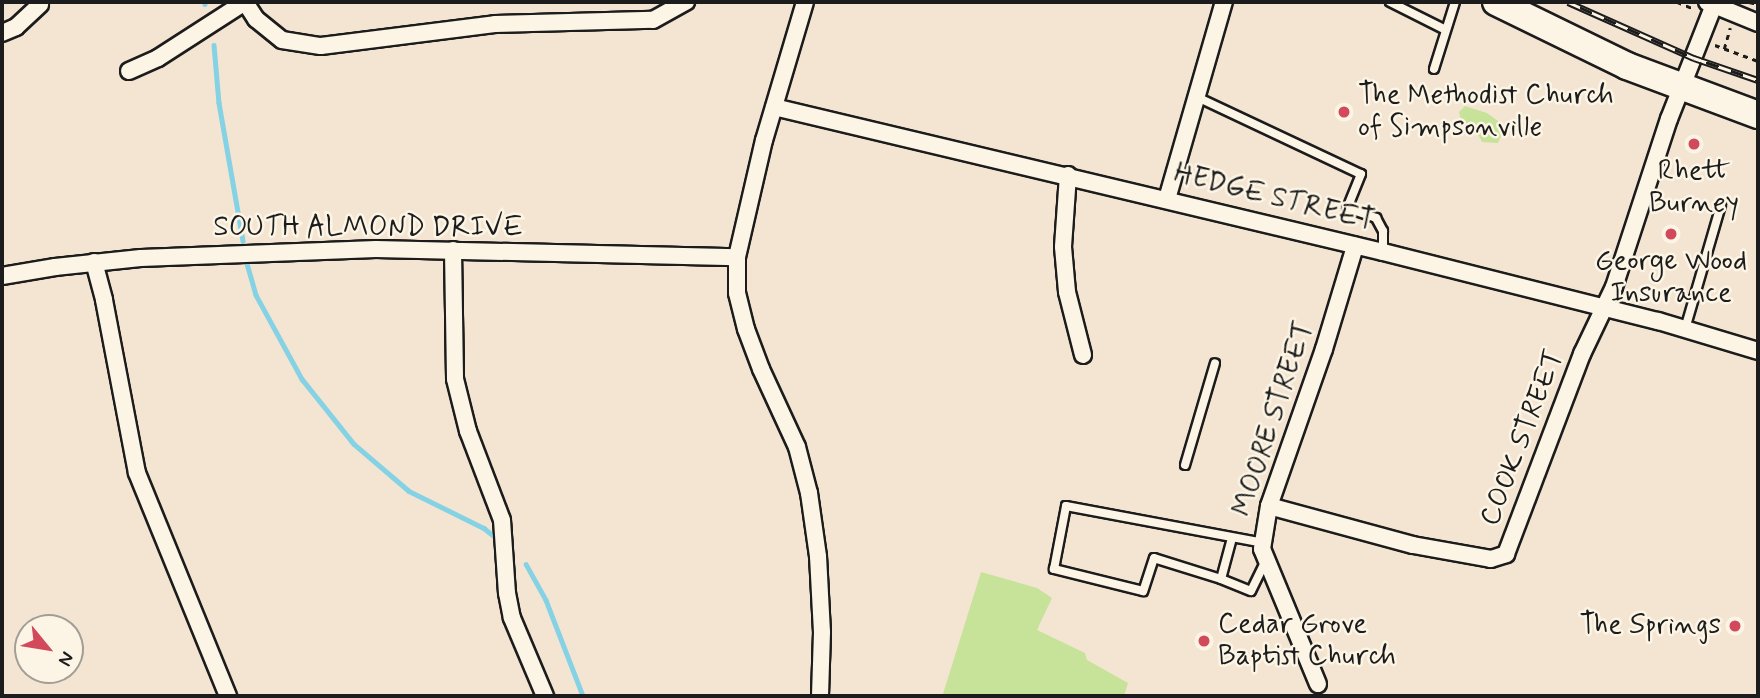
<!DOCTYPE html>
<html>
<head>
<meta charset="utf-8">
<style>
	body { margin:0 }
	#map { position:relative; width:1760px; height:698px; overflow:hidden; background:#f4e5d2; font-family:Mynerve,sans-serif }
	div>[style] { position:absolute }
	.green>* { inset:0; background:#c7e299 }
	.stream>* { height:4.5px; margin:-2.25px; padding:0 2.25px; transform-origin:2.25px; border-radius:2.25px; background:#85d2e5 }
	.path>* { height:2.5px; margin-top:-1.25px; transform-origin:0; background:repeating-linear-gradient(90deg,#1c1c1c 0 5px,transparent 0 10px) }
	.roads { filter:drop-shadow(2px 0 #1c1c1c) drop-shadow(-2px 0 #1c1c1c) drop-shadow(0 2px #1c1c1c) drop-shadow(0 -2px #1c1c1c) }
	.lane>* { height:8px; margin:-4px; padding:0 4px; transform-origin:4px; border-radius:4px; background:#fcf5e5 }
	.street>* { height:16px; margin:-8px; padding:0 8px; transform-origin:8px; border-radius:8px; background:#fcf5e5 }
	.primary>* { height:26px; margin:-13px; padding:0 13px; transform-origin:13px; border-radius:13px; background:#fcf5e5 }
	.rail>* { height:7px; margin-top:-3.5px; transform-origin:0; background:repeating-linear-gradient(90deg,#fcf5e5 0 13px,#1c1c1c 0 26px); box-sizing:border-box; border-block:2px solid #1c1c1c }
	.dots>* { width:19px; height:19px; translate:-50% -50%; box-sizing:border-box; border:4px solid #fcf5e5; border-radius:50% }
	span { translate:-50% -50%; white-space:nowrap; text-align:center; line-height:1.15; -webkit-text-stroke:5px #fcf5e5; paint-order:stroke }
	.poi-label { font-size:28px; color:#1c1c1c }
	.left { translate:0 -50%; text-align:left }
	.right { translate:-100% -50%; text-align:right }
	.street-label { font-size:28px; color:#1c1c1c }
	.frame { position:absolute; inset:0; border:4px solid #1c1c1c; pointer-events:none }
	.north { position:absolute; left:14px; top:614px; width:70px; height:70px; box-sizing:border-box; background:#fcf5e5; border:2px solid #a29e95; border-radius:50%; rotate:120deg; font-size:19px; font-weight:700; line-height:28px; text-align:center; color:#1c1c1c }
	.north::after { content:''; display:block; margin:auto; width:24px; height:32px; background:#d1495b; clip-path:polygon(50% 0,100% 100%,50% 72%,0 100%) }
</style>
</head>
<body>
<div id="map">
	<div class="green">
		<i style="clip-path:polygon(1465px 106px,1487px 113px,1498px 121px,1504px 129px,1498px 143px,1482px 142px,1479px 136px,1462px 123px,1459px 112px)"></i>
		<i style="clip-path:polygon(981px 572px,1037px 588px,1052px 598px,1037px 630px,1085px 653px,1087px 660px,1128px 683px,1124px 696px,943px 694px)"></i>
	</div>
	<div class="stream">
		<i style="left:205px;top:2px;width:2px;rotate:90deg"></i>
		<i style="left:214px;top:45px;width:58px;rotate:85.1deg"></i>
		<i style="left:219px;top:103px;width:140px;rotate:80.1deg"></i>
		<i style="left:246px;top:260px;width:36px;rotate:74deg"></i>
		<i style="left:256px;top:295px;width:96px;rotate:61.3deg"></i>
		<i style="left:302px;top:379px;width:83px;rotate:51.3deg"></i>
		<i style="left:354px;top:444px;width:72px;rotate:40.5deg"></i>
		<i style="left:409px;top:491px;width:84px;rotate:26.3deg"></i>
		<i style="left:484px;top:528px;width:14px;rotate:39deg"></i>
		<i style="left:526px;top:564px;width:41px;rotate:60.9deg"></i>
		<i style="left:546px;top:600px;width:103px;rotate:68.9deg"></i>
	</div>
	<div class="path">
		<i style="left:1677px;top:2px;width:18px;rotate:22deg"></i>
		<i style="left:1749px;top:2px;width:9px;rotate:13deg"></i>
		<i style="left:1715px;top:45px;width:46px;rotate:20.4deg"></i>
		<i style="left:1724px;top:49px;width:22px;rotate:-74deg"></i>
	</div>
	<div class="roads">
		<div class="lane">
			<i style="left:1390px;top:2px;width:60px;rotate:26.6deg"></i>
			<i style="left:1434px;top:69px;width:70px;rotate:-72.6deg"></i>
			<i style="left:1197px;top:97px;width:181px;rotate:25.2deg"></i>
			<i style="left:1361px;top:174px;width:37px;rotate:112deg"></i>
			<i style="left:1347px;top:208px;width:31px;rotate:19deg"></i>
			<i style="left:1376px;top:218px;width:15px;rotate:62deg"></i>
			<i style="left:1383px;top:231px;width:21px;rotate:90deg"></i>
			<i style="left:1685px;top:329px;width:129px;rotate:-73.8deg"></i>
			<i style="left:1185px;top:465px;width:106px;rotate:-73.6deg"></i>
			<i style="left:1232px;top:538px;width:42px;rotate:105deg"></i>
			<i style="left:1221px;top:579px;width:32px;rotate:22deg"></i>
			<i style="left:1251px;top:591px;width:34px;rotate:-64deg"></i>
			<i style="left:1221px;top:579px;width:70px;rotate:-162.6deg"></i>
			<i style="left:1154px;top:558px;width:35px;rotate:108deg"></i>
			<i style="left:1143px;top:591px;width:92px;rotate:-166.1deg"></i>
			<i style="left:1054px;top:569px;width:64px;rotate:-79.2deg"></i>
			<i style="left:1066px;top:506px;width:200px;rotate:10.6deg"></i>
		</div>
		<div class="street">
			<i style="left:245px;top:2px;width:20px;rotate:57deg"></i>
			<i style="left:256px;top:19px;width:33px;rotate:39deg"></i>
			<i style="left:282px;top:40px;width:39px;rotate:9deg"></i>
			<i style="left:321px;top:46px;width:175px;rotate:-7.2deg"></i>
			<i style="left:495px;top:24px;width:158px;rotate:-1.5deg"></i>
			<i style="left:653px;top:20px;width:38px;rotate:-29deg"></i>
			<i style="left:805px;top:2px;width:144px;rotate:106.5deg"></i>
			<i style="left:764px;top:140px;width:120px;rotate:103deg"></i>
			<i style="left:737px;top:257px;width:36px;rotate:90deg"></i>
			<i style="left:737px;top:293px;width:37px;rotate:76deg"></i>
			<i style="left:746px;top:329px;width:43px;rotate:69.4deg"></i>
			<i style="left:761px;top:369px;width:86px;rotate:65.2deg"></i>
			<i style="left:797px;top:447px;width:48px;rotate:75.4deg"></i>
			<i style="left:809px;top:493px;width:64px;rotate:81.9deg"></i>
			<i style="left:818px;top:556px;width:76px;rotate:87deg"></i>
			<i style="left:822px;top:632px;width:64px;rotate:91.8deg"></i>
			<i style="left:1707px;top:2px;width:55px;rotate:22.4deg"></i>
			<i style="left:2px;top:33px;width:15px;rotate:-23deg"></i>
			<i style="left:16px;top:27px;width:33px;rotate:-43deg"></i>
			<i style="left:129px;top:71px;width:32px;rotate:-24deg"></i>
			<i style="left:158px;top:58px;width:103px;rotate:-32.8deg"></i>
			<i style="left:774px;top:107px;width:626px;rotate:13.39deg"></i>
			<i style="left:1383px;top:252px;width:284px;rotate:14.1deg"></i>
			<i style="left:1658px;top:321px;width:104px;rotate:16.7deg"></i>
			<i style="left:1068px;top:175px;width:72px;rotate:94deg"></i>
			<i style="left:1063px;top:247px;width:45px;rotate:84.9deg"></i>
			<i style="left:1067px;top:292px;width:65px;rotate:75.7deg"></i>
			<i style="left:1167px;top:199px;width:205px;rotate:-73.9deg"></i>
			<i style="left:453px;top:250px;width:129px;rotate:89.1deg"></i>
			<i style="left:455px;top:379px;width:54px;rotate:76deg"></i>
			<i style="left:468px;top:431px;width:95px;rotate:69.1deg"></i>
			<i style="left:502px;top:520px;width:73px;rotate:86.1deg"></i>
			<i style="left:507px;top:593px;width:25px;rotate:79deg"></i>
			<i style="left:512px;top:618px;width:85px;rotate:67.1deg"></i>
			<i style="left:94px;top:262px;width:39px;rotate:75deg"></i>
			<i style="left:104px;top:300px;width:176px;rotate:79.2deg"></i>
			<i style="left:137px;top:473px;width:241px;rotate:67.8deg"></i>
			<i style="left:2px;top:276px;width:54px;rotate:-9.6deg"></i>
			<i style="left:55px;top:267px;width:86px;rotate:-6deg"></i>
			<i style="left:141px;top:258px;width:235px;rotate:-2.2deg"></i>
			<i style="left:376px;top:249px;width:361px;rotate:1.3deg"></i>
			<i style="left:1269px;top:506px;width:149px;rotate:15.2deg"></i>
			<i style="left:1413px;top:545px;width:79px;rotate:10.2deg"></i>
			<i style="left:1491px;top:559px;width:16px;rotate:-18deg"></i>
			<i style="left:1506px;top:554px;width:214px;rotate:-69.2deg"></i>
			<i style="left:1582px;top:354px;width:74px;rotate:-64.5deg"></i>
			<i style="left:1614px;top:287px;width:177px;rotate:-71.9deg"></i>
			<i style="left:1669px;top:119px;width:126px;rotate:-68.5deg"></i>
			<i style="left:1318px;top:684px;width:146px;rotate:-112.5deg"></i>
			<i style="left:1262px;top:549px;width:44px;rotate:-80.8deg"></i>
			<i style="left:1269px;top:506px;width:166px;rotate:-70.7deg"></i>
			<i style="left:1324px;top:349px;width:108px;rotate:-73.2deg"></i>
		</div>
		<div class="primary">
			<i style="left:1496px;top:2px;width:146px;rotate:26deg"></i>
			<i style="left:1627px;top:66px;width:140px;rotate:20.5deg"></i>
		</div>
	</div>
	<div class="rail">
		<i style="left:1568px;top:2px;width:138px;rotate:24deg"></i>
		<i style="left:1694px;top:58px;width:68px;rotate:19deg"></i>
	</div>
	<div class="dots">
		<i style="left:1344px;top:112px;background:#d1495b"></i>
		<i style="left:1694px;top:144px;background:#d1495b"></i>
		<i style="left:1671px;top:234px;background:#d1495b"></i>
		<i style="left:1735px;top:626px;background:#d1495b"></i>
		<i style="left:1204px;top:641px;background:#d1495b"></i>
	</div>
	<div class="poi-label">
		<span class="left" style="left:1358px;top:112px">The Methodist Church<br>of Simpsonville</span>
		<span style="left:1694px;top:188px">Rhett<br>Burney</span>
		<span style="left:1671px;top:278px">George Wood<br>Insurance</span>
		<span class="left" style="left:1218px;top:641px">Cedar Grove<br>Baptist Church</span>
		<span class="right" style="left:1721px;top:626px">The Springs</span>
	</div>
	<div class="street-label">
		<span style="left:1274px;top:198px;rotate:14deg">HEDGE STREET</span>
		<span style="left:368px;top:228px">SOUTH ALMOND DRIVE</span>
		<span style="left:1274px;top:419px;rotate:-72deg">MOORE STREET</span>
		<span style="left:1523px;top:438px;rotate:-69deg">COOK STREET</span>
	</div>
	<div class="frame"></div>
	<div class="north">N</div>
</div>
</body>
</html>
